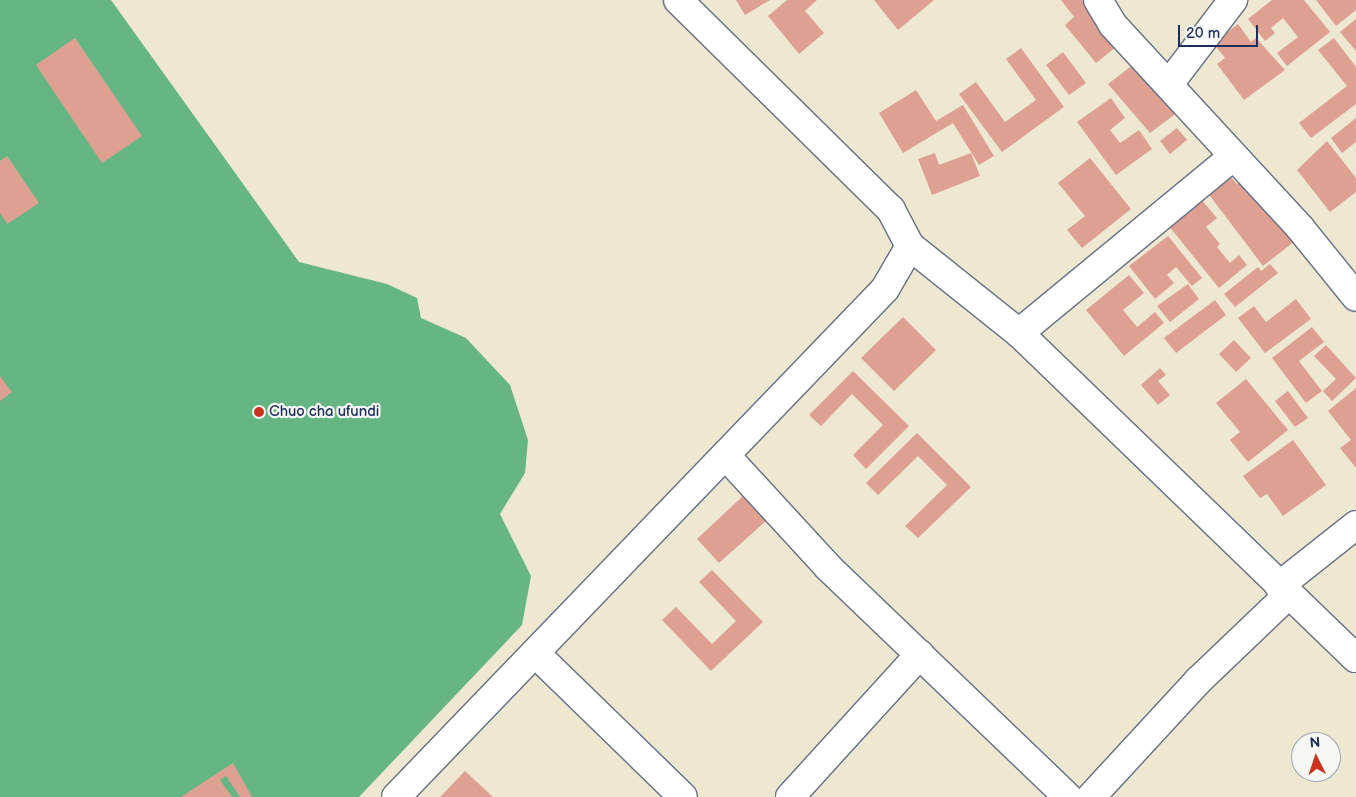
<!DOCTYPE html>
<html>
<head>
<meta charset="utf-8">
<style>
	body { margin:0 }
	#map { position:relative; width:1356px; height:797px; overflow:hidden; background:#eee8d1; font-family:"Balsamiq Sans",sans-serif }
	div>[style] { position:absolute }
	.forest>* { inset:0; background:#65b682 }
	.building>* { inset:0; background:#dea091 }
	.roads { filter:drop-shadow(1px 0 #657086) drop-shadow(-1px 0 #657086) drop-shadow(0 1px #657086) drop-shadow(0 -1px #657086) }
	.minor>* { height:28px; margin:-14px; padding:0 14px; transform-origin:14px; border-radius:14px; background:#fff }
	.dots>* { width:14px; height:14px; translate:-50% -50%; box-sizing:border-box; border:2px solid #f6f6f2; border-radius:50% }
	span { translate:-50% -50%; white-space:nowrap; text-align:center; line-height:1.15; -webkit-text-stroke:4.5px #f6f6f2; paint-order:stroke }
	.poi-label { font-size:15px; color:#1b2f5e }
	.left { translate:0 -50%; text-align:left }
	.north { position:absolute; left:1291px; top:732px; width:50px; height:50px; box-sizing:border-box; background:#f6f6f2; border:1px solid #9ea6b7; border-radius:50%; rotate:356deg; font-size:14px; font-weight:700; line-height:20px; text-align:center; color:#1b2f5e }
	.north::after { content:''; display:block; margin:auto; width:18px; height:22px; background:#c8321e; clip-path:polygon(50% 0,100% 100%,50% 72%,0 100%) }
	.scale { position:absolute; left:1178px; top:25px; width:80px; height:22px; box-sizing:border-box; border:2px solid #1b2f5e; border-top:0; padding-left:6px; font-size:15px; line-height:18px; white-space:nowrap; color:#1b2f5e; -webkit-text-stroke:4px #f6f6f2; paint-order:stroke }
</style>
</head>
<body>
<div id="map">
	<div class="forest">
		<i style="clip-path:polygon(0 0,111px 0,299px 262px,387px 284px,417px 298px,421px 318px,466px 338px,510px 385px,528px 440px,525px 473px,500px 514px,531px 576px,522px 625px,359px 797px,0 797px)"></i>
	</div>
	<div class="building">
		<i style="clip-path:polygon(736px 0,770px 0,745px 15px)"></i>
		<i style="clip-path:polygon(787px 0,817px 0,805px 11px,824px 33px,799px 54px,768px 16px)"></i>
		<i style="clip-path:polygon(874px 0,934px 0,898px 30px)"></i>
		<i style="clip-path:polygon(1061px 0,1092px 0,1125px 40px,1096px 63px,1065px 25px,1074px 17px)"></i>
		<i style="clip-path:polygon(1272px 0,1304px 0,1330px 32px,1287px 66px,1277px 53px,1298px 37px,1283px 18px,1271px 28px,1275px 33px,1265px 41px,1248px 19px)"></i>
		<i style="clip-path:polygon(1316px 0,1356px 0,1356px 10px,1336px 26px)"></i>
		<i style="clip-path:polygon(1356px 19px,1356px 51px,1340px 32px)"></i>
		<i style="clip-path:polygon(1238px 24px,1251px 42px,1256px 38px,1285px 70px,1244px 100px,1217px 64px,1225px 58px,1213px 43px)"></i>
		<i style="clip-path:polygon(75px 38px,142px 136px,102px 163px,36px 65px)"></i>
		<i style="clip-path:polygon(1334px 38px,1356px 67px,1356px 104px,1311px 138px,1299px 123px,1347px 86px,1318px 50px)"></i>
		<i style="clip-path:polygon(1021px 48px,1064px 107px,1002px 152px,959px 94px,976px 82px,1005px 122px,1036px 100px,1006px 59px)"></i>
		<i style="clip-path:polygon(1063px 52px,1086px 83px,1069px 95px,1046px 65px)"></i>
		<i style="clip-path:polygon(1138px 61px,1178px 112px,1150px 133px,1108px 84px)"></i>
		<i style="clip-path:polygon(916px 90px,936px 121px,963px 105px,994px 156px,979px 165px,953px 123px,903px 153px,879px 113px)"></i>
		<i style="clip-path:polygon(1111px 98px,1125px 118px,1110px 130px,1120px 143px,1139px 130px,1152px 149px,1116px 175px,1077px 122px)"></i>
		<i style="clip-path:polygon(1356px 118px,1356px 142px,1342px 153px,1331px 138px)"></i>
		<i style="clip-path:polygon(1177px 128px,1187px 140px,1170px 154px,1160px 141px)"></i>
		<i style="clip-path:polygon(1327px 141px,1356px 178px,1356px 192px,1330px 212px,1297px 170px)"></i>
		<i style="clip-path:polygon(935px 153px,939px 165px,971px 153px,980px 176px,932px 195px,918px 159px)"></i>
		<i style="clip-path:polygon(7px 156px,39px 203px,7px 224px,0 213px,0 161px)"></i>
		<i style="clip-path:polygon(1090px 158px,1131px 209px,1082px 248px,1067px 230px,1085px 216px,1058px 183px)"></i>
		<i style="clip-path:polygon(1230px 176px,1237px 184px,1246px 176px,1295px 241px,1263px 266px,1207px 192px)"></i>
		<i style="clip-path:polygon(1200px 198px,1217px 218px,1206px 227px,1220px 244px,1217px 247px,1230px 263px,1239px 255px,1247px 265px,1219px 288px,1168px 225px)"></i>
		<i style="clip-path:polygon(1168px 236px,1202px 278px,1192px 286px,1176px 267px,1167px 275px,1174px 283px,1155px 299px,1129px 266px)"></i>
		<i style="clip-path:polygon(1270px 264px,1278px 273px,1235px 307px,1224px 294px,1258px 267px,1261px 271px)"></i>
		<i style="clip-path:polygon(1129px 275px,1144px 293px,1123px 310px,1137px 327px,1155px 312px,1164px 323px,1124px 356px,1086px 310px)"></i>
		<i style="clip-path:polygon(1188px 284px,1199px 299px,1170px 322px,1157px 306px)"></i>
		<i style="clip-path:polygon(1296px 299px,1311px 319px,1265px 353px,1238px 318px,1254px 306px,1266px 322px)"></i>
		<i style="clip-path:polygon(1215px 300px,1226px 315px,1176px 353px,1164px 338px)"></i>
		<i style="clip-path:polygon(903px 317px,936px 350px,894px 391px,861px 358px)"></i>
		<i style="clip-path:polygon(1312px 327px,1324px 342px,1299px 361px,1322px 391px,1306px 403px,1272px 358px)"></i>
		<i style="clip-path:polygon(1234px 340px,1251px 358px,1236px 372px,1219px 354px)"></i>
		<i style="clip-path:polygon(1326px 345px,1356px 378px,1332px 401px,1323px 391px,1336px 379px,1314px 356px)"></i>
		<i style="clip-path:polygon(1160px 368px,1166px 375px,1158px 381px,1170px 395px,1158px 405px,1141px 385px)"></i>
		<i style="clip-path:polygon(853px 371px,909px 426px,866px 469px,853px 455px,883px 425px,852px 394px,821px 426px,809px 415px)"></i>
		<i style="clip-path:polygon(0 376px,12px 392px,0 401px)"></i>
		<i style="clip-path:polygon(1246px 379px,1288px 430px,1248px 462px,1230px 440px,1240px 432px,1216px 403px)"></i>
		<i style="clip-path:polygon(1356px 388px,1356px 468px,1340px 448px,1351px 440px,1328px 411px)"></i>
		<i style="clip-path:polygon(1288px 391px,1308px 418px,1295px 427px,1275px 401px)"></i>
		<i style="clip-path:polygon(917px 433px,971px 487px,918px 538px,905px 526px,947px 485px,918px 456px,878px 495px,866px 483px)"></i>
		<i style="clip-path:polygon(1293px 440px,1326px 485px,1283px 516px,1267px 494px,1260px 498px,1243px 476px)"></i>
		<i style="clip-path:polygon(744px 495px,767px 520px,719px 563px,697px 539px)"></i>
		<i style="clip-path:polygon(712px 570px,763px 622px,711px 671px,662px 620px,676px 607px,712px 644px,736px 621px,699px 582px)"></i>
		<i style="clip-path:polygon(233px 763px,252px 797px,240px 797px,226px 776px,220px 780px,232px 797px,181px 797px)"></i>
		<i style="clip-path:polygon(465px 771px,493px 797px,440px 797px)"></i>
	</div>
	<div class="roads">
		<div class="minor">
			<i style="left:1098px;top:0;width:29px;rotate:59deg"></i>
			<i style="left:1113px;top:25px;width:277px;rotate:47.3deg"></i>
			<i style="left:1301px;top:229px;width:87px;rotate:51deg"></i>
			<i style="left:1169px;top:84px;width:106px;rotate:-52.7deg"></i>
			<i style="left:910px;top:246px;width:139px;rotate:38.6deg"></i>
			<i style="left:1019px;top:333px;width:468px;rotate:44deg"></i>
			<i style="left:1019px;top:333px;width:278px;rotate:-39.5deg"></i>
			<i style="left:727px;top:457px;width:149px;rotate:47.4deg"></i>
			<i style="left:828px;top:567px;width:332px;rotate:43.8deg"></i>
			<i style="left:1279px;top:586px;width:98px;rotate:-38.4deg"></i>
			<i style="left:535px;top:653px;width:206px;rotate:44.2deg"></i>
			<i style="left:396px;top:797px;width:705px;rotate:-46.09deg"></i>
			<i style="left:885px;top:289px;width:50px;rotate:-59.8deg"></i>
			<i style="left:910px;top:246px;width:41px;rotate:-117.8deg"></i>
			<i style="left:891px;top:210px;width:299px;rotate:-135.4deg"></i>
			<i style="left:790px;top:797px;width:193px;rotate:-47.7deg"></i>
			<i style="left:1091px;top:797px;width:158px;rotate:-47.3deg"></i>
			<i style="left:1198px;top:681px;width:124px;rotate:-43.7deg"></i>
		</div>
	</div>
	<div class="dots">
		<i style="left:259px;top:412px;background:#c8321e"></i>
	</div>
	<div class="poi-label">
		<span class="left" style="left:269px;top:412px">Chuo cha ufundi</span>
	</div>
	<div class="north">N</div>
	<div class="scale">20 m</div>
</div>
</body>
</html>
